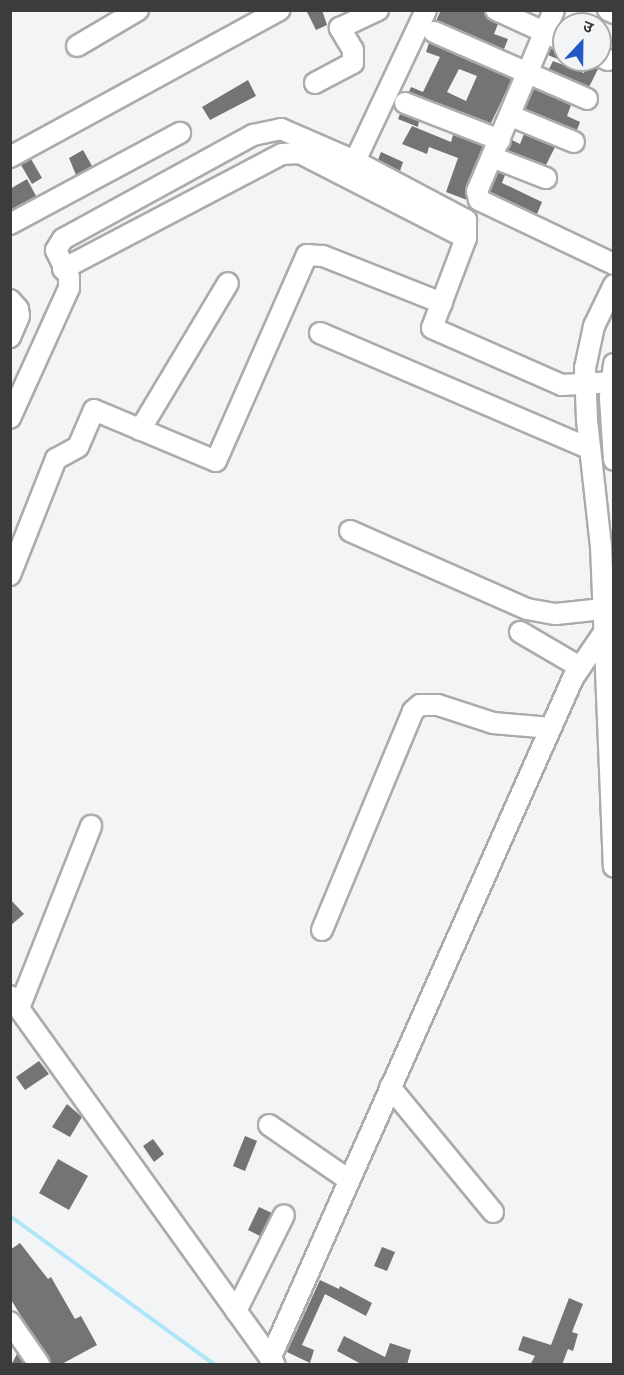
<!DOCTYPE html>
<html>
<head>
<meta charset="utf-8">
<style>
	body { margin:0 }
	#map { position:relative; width:624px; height:1375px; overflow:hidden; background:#f3f4f5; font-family:"Varela Round","Noto Sans Devanagari",sans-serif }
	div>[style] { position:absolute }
	.stream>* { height:4px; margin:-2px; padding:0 2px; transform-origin:2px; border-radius:2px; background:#aee6f9 }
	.building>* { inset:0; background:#747375 }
	.roads { filter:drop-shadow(2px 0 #aaabac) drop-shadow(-2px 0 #aaabac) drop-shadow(0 2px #aaabac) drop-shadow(0 -2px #aaabac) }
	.minor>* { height:20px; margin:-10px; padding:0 10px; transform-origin:10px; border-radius:10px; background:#fff }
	span { translate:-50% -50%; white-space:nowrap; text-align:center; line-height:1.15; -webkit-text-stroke:6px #f3f4f5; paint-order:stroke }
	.frame { position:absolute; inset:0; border:12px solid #3b3c3c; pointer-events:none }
	.north { position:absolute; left:552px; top:12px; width:60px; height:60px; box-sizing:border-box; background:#f3f4f5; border:2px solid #a9aaab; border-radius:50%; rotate:22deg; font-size:16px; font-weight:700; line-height:24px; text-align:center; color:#3b3c3c }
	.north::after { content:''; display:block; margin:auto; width:21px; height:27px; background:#2458c6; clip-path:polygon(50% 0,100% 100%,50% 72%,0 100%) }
</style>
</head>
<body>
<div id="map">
	<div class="stream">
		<i style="left:10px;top:1216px;width:252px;rotate:36deg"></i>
	</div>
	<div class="building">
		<i style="clip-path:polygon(306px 10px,322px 10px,327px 25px,316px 30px)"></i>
		<i style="clip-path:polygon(441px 10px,484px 10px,487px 17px,498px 24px,494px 34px,508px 39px,504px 49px,521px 57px,436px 21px)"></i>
		<i style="clip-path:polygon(evenodd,429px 43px,512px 79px,491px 123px,409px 92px,411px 87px,423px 92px,440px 57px,426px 52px,429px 43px,459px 69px,477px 76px,466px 101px,447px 92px,459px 69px)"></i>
		<i style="clip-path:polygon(551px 48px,562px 53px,560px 60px,548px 55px)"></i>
		<i style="clip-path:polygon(553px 61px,584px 73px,587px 65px,598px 69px,589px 87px,549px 69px)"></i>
		<i style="clip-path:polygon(248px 80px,256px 96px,210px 120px,202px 107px)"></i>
		<i style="clip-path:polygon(534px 89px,571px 105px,567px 116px,580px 122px,577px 130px,525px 109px)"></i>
		<i style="clip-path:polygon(400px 114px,419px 121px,418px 127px,398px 119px)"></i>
		<i style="clip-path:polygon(412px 126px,451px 142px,453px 135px,483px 146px,466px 186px,467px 200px,446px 192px,458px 158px,429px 147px,427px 154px,402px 144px)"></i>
		<i style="clip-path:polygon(524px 134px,555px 147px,546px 165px,507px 150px,512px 140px,520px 144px)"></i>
		<i style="clip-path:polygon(83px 150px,92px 166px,76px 175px,69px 158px)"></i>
		<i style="clip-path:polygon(381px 152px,403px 162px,400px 171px,378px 160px)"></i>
		<i style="clip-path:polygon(31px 159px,42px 178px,32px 184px,21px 165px)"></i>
		<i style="clip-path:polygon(498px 172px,505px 175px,502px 183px,542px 202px,537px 214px,490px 192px)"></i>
		<i style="clip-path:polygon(27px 179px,36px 196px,10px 210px,10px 189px)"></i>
		<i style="clip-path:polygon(10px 899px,24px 914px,10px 926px)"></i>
		<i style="clip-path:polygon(39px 1061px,49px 1074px,25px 1090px,16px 1077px)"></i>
		<i style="clip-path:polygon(67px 1104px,82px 1117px,70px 1137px,52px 1127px)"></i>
		<i style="clip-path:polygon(245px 1136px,257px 1141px,245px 1171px,233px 1166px)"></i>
		<i style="clip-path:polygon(153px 1139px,164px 1154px,154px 1162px,143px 1146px)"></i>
		<i style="clip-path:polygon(58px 1159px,88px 1176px,69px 1210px,39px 1193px)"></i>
		<i style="clip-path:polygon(259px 1207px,272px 1213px,260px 1236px,248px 1230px)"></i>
		<i style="clip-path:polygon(20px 1243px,48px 1279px,51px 1277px,75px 1319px,81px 1316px,97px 1345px,60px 1365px,51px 1365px,10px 1298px,10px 1250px)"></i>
		<i style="clip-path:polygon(382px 1247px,395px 1252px,387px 1271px,374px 1266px)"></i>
		<i style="clip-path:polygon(320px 1280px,339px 1289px,340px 1286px,372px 1303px,366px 1316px,325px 1294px,302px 1345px,314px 1350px,310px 1363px,287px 1352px)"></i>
		<i style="clip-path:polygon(569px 1298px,583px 1304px,572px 1332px,578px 1334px,573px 1351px,568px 1349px,562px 1365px,530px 1365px,535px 1356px,518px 1350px,523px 1336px,551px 1345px)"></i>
		<i style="clip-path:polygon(344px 1336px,385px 1357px,390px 1343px,411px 1350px,407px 1365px,363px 1365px,337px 1351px)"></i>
		<i style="clip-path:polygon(17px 1354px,25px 1365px,11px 1365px)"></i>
	</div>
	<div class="roads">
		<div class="minor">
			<i style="left:496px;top:10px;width:75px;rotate:24.5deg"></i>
			<i style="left:554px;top:10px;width:197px;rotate:113deg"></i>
			<i style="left:477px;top:191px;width:9px;rotate:77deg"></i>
			<i style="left:479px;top:200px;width:149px;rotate:25.4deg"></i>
			<i style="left:608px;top:10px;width:7px;rotate:27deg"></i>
			<i style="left:434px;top:32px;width:167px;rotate:23.6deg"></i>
			<i style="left:77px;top:46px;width:71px;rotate:-30.5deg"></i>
			<i style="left:600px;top:56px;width:9px;rotate:27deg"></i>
			<i style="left:315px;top:83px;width:43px;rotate:-27.8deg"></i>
			<i style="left:353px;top:63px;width:13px;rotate:-90deg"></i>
			<i style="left:353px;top:50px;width:26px;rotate:-121deg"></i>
			<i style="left:340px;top:28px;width:42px;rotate:-25.3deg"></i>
			<i style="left:405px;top:103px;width:102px;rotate:21.3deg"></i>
			<i style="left:511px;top:116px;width:68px;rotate:22.4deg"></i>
			<i style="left:10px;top:157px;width:307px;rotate:-28.6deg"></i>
			<i style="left:492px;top:157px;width:58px;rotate:21.3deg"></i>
			<i style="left:355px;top:161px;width:167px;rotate:-64.8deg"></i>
			<i style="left:10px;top:224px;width:193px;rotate:-28.2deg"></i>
			<i style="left:63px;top:269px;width:247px;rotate:-27.7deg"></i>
			<i style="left:282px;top:154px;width:18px;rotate:-3deg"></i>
			<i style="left:300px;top:153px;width:186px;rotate:27.1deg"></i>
			<i style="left:614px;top:285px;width:46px;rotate:116deg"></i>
			<i style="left:594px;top:326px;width:43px;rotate:102.1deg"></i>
			<i style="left:585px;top:368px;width:52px;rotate:87.8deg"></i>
			<i style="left:587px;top:420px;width:127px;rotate:83.7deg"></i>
			<i style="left:601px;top:546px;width:321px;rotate:87.7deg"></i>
			<i style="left:10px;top:300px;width:12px;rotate:48deg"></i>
			<i style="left:18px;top:309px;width:7px;rotate:82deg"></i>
			<i style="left:19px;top:316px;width:23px;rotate:113deg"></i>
			<i style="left:320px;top:333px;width:294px;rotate:23.2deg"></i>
			<i style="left:614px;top:364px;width:34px;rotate:97deg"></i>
			<i style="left:610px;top:398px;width:62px;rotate:86.3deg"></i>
			<i style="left:10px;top:418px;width:143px;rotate:-65.6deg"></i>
			<i style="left:69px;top:288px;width:11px;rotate:-90deg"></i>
			<i style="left:69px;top:277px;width:30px;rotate:-116deg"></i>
			<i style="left:56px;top:250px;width:13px;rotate:-58deg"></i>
			<i style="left:63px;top:239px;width:217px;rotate:-28.7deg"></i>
			<i style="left:253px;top:135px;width:29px;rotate:-12deg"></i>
			<i style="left:281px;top:129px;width:81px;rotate:23.4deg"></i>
			<i style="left:355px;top:161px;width:126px;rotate:28deg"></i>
			<i style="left:466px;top:220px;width:18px;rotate:90deg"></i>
			<i style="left:466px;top:238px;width:96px;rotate:110.7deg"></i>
			<i style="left:432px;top:328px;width:142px;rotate:23.7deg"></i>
			<i style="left:562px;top:385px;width:52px;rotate:-3.3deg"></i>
			<i style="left:140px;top:430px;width:171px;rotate:-59.1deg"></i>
			<i style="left:350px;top:531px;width:193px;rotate:23.8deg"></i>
			<i style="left:527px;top:609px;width:29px;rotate:10deg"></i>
			<i style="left:556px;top:614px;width:47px;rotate:-6.1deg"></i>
			<i style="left:10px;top:575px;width:125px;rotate:-68.4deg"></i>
			<i style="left:56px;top:459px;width:25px;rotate:-29deg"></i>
			<i style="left:78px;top:447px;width:40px;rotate:-66.6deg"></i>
			<i style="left:94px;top:410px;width:132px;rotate:22.7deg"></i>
			<i style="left:216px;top:461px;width:225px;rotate:-66.2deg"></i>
			<i style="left:307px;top:255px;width:16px;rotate:4deg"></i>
			<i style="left:323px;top:256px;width:128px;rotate:21.6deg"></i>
			<i style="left:520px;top:632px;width:69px;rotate:30.3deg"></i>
			<i style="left:322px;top:930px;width:237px;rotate:-67.4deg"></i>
			<i style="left:413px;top:711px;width:9px;rotate:-41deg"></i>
			<i style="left:420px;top:705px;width:18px"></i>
			<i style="left:438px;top:705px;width:58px;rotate:18.1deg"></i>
			<i style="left:493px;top:723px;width:58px;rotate:4.9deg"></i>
			<i style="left:10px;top:996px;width:453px;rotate:54.3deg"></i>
			<i style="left:19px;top:1008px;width:196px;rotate:-68.4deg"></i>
			<i style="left:390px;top:1087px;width:162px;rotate:50.5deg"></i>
			<i style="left:269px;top:1125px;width:97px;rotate:34.5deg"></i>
			<i style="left:236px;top:1311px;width:107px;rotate:-63.4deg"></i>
			<i style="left:10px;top:1322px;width:51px;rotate:55.4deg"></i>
			<i style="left:270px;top:1359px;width:745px;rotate:-66.01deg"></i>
			<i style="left:573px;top:678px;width:53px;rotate:-55.7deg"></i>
			<i style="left:603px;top:634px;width:11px;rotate:15deg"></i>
		</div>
	</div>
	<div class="frame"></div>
	<div class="north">उ</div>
</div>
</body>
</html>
